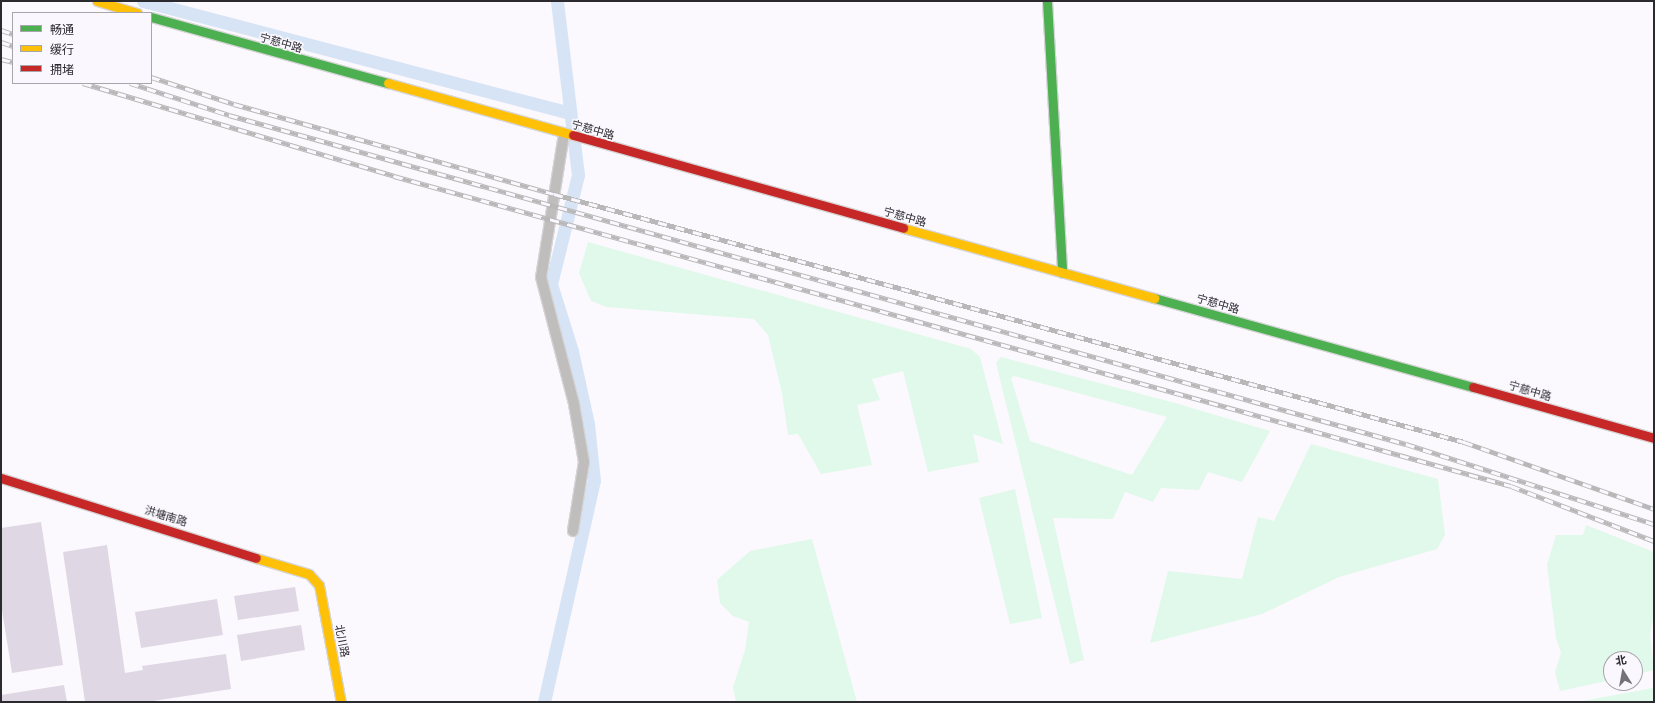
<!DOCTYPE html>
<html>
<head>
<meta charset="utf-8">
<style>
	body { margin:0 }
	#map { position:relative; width:1655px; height:703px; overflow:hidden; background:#fbf9fd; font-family:"PT Sans","Noto Sans SC",sans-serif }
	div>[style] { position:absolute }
	.green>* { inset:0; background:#e0f9ea }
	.canal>* { height:13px; margin:-6.5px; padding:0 6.5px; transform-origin:6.5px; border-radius:6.5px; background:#d7e4f6 }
	.building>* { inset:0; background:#e0d7e5 }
	.roads { filter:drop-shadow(1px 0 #d6d5d7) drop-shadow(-1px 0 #d6d5d7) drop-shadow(0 1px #d6d5d7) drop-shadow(0 -1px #d6d5d7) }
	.street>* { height:10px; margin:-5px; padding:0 5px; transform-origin:5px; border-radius:5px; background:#c0bdbd }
	.fast>* { height:9px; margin:-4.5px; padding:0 4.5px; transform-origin:4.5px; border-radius:4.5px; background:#4caf50 }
	.slow>* { height:9px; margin:-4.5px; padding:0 4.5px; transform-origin:4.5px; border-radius:4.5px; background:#ffc107 }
	.jam>* { height:9px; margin:-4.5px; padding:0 4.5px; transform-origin:4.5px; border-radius:4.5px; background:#c62828 }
	.rail>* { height:4.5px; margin-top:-2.25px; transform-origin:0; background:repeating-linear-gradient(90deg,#faf8fe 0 9px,#b9b8b9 0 18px); box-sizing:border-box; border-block:1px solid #b9b8b9 }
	span { translate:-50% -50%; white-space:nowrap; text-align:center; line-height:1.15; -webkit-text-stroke:3px #faf8fe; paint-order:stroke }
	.street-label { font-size:11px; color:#2b2a2f }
	.frame { position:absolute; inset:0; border:2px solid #2b2a2f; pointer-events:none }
	.legend { position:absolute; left:12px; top:12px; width:140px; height:72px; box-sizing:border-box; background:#faf8fe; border:1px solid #a7a6ab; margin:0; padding:5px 7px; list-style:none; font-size:12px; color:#2b2a2f }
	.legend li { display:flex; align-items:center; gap:8px; height:20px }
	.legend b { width:20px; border:1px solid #a7a6ab }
	.north { position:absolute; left:1603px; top:651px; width:40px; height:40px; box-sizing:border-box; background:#faf8fe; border:1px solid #a7a6ab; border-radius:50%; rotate:349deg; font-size:11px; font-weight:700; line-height:16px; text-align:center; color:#2b2a2f }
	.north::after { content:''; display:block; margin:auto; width:14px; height:18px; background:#747277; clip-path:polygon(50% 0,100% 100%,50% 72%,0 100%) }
</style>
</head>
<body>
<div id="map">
	<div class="green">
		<i style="clip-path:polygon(588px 242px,971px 349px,980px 357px,1003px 444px,973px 434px,979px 462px,928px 472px,903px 371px,872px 379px,880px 400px,857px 405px,872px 465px,821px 474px,798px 434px,788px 435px,782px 393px,768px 335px,754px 319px,607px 307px,591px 301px,579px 273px)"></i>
		<i style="clip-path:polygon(evenodd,1001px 357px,1175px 403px,1270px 431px,1242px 482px,1208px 472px,1199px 490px,1161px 488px,1153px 502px,1125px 492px,1113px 519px,1053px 518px,1084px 660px,1070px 664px,996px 363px,1001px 357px,1014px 376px,1167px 417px,1132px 475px,1030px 441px,1011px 378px,1014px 376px)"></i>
		<i style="clip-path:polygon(1311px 444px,1438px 479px,1445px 535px,1437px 549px,1339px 577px,1262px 614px,1150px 643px,1168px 571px,1242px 579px,1258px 517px,1274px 521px)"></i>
		<i style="clip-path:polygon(1015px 489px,1042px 618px,1010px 624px,979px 498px)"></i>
		<i style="clip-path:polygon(1586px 525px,1654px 552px,1654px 613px,1650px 635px,1654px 670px,1635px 675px,1635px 659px,1611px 659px,1611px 680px,1560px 691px,1555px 672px,1561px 653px,1556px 638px,1547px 565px,1556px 535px,1583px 535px)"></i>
		<i style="clip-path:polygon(812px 539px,857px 702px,736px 702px,733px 687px,745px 650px,749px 622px,733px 616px,720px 603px,717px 580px,750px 551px)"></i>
		<i style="clip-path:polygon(1653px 688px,1654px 702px,1577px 702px)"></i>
	</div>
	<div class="canal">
		<i style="left:143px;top:1px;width:441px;rotate:14.7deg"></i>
		<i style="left:544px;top:702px;width:227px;rotate:-77.3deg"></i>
		<i style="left:594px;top:481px;width:57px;rotate:-96deg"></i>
		<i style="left:588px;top:424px;width:75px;rotate:-102.4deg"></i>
		<i style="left:572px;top:351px;width:70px;rotate:-107.4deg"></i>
		<i style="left:551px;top:284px;width:112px;rotate:-76.1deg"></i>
		<i style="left:578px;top:175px;width:175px;rotate:-96.9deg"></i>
	</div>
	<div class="building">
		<i style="clip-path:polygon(41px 522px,63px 665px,12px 673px,1px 604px,1px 528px)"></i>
		<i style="clip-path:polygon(107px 545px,125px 673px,143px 670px,142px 666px,226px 654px,231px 689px,147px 702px,85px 702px,63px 552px)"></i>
		<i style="clip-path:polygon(295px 587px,299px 611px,238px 620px,234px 596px)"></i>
		<i style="clip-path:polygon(217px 599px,223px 635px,141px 648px,135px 612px)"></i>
		<i style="clip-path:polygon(301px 625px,305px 650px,241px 661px,237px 635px)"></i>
		<i style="clip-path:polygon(64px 685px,67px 702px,1px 702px,1px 695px)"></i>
	</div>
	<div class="roads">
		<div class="street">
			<i style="left:564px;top:134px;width:145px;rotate:99.1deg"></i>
			<i style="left:541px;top:277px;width:131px;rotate:75.4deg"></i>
			<i style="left:574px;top:404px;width:59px;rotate:80.2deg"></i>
			<i style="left:584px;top:462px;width:70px;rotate:99.1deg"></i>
		</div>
		<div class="fast">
			<i style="left:1047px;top:1px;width:272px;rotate:86.8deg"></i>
			<i style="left:151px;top:17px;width:246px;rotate:15.6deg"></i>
			<i style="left:1154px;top:298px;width:331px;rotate:15.6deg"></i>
		</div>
		<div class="slow">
			<i style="left:97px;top:1px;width:42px;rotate:16.7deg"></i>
			<i style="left:388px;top:83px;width:192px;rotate:15.7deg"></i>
			<i style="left:903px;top:228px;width:261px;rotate:15.6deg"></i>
			<i style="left:256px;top:558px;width:55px;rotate:16.8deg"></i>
			<i style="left:309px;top:574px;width:15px;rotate:48deg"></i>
			<i style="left:319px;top:585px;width:119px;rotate:79.4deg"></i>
		</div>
		<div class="jam">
			<i style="left:573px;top:135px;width:343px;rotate:15.7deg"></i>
			<i style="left:1473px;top:387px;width:188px;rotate:15.7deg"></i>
			<i style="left:1px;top:478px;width:267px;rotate:17.4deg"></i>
		</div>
	</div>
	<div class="rail">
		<i style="left:1px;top:30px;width:13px;rotate:18deg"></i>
		<i style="left:1px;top:42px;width:13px;rotate:18deg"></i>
		<i style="left:1px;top:59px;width:12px;rotate:14deg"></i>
		<i style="left:151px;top:77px;width:87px;rotate:18deg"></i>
		<i style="left:234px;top:104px;width:332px;rotate:15.7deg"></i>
		<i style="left:554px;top:194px;width:943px;rotate:15.24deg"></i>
		<i style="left:1464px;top:442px;width:201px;rotate:19.4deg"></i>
		<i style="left:83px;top:83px;width:325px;rotate:16.6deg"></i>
		<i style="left:394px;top:176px;width:1159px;rotate:15.51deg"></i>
		<i style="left:1511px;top:486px;width:153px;rotate:21deg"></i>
		<i style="left:130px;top:83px;width:104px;rotate:17.9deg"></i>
		<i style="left:229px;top:115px;width:1222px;rotate:15.62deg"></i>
		<i style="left:1406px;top:444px;width:261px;rotate:17.9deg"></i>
	</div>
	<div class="street-label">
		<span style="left:281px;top:43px;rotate:16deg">宁慈中路</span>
		<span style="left:593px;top:130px;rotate:16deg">宁慈中路</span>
		<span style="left:905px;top:217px;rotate:16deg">宁慈中路</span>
		<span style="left:1218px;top:304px;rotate:16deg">宁慈中路</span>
		<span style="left:1530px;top:391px;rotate:16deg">宁慈中路</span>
		<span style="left:166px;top:516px;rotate:17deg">洪塘南路</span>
		<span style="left:342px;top:641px;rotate:79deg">北川路</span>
	</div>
	<div class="frame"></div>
	<ul class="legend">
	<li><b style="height:5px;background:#4caf50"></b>畅通</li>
	<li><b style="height:5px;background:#ffc107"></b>缓行</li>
	<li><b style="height:5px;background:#c62828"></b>拥堵</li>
	</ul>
	<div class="north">北</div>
</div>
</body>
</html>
